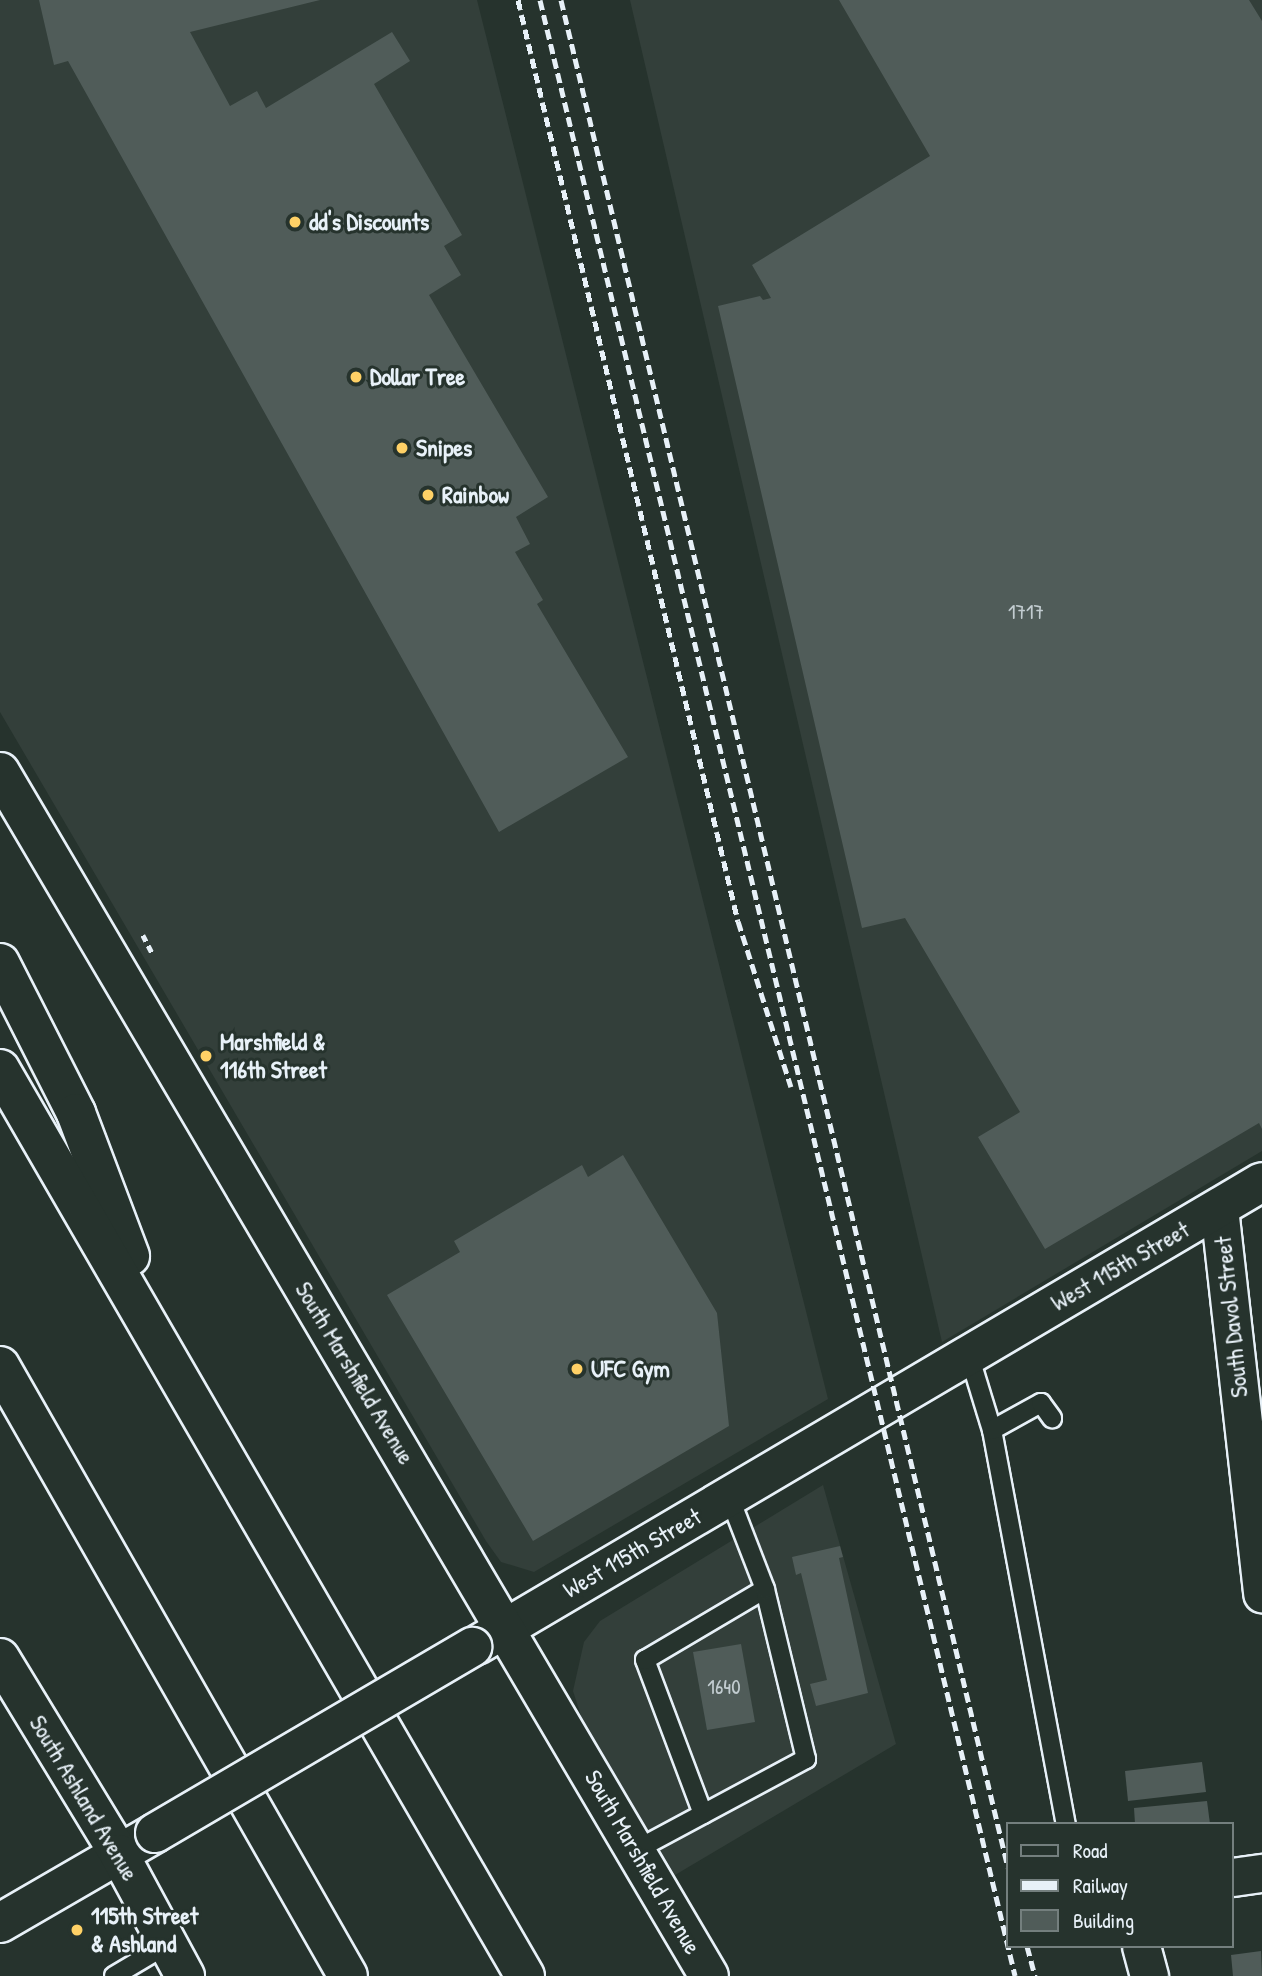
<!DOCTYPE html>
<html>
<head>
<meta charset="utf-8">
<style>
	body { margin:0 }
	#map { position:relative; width:1262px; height:1976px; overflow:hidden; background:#26332d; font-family:"Patrick Hand",sans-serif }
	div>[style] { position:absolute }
	.built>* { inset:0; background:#333f3a }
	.building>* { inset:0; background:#505c59 }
	.path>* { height:4.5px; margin-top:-2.25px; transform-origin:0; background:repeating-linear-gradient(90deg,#e8f1f8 0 7px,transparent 0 12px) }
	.roads { filter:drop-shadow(2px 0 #e8f1f8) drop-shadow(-2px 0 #e8f1f8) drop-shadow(0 2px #e8f1f8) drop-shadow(0 -2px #e8f1f8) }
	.service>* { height:18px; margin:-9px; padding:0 9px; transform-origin:9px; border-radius:9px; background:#26332d }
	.minor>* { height:37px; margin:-18.5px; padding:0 18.5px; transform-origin:18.5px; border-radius:18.5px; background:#26332d }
	.tertiary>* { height:38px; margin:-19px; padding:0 19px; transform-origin:19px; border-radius:19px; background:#26332d }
	.secondary>* { height:38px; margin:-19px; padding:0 19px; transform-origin:19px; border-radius:19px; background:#26332d }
	.motorway>* { height:38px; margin:-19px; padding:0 19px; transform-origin:19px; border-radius:19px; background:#26332d }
	.rail>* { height:5px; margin-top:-2.5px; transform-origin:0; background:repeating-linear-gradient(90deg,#e8f1f8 0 10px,transparent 0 15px) }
	.bridges { filter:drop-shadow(2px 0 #e8f1f8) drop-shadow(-2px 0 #e8f1f8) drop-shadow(0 2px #e8f1f8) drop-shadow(0 -2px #e8f1f8) }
	.tertiary-bridge>* { height:38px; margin:-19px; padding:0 19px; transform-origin:19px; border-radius:19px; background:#26332d }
	.dots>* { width:19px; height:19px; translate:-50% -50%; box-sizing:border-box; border:4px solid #26332d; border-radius:50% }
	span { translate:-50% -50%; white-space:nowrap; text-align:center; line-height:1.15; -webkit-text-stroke:6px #26332d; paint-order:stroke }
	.number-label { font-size:21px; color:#c2ccd0 }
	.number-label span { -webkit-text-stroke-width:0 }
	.poi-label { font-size:24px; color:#e8f1f8; font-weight:700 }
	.left { translate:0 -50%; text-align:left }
	.street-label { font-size:24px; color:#e8f1f8 }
	.legend { position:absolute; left:1006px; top:1822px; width:228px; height:126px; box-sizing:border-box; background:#26332d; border:2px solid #747f7e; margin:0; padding:9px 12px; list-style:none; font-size:21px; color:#e8f1f8 }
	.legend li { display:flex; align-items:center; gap:14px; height:35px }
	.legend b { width:35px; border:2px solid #747f7e }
</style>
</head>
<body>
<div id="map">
	<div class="built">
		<i style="clip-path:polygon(0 0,477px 0,828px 1399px,534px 1572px,501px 1562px,486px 1541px,0 712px)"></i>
		<i style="clip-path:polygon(630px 0,1262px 0,1262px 1151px,942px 1342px)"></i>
		<i style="clip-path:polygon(823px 1485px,896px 1744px,675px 1875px,583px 1722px,573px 1691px,584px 1642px,600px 1621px)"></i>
	</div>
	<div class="building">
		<i style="clip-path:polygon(39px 0,320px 0,190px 32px,230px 106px,257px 91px,266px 108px,392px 32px,410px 61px,374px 84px,462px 235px,444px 246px,461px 275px,429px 295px,548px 497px,516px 517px,530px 544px,515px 552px,543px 600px,537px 604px,628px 757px,499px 832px,68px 61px,54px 65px)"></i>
		<i style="clip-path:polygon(839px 0,1249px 0,1262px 21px,1262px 1129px,1259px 1123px,1045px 1249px,978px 1137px,1020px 1112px,905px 918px,862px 928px,718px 306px,760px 296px,763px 300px,771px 298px,752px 265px,930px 156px)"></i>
		<i style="clip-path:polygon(623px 1155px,717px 1313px,729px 1426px,533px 1541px,387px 1295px,460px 1252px,454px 1241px,582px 1165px,588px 1177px)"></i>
		<i style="clip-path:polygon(840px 1546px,843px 1557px,839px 1558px,868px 1693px,816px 1706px,810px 1684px,827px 1680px,801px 1573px,796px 1575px,792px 1557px)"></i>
		<i style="clip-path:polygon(741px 1644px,755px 1722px,707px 1730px,693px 1652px)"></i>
		<i style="clip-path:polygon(1202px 1762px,1206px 1792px,1128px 1801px,1125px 1771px)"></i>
		<i style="clip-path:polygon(1207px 1801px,1210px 1824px,1135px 1824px,1134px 1808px)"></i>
		<i style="clip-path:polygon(1261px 1951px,1262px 1976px,1233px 1976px,1231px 1955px)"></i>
	</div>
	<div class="path">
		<i style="left:143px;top:935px;width:22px;rotate:63deg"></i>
	</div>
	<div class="roads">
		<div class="service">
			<i style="left:969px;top:1355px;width:78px;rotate:73deg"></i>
			<i style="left:992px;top:1430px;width:401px;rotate:79.4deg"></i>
			<i style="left:992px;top:1430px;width:56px;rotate:-28.9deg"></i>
			<i style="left:1041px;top:1403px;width:19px;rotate:54deg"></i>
			<i style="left:703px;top:1814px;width:165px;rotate:-110.6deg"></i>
			<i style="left:645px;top:1660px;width:139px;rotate:-30.6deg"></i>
			<i style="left:636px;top:1850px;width:193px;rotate:-28.2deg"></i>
			<i style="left:806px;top:1759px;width:175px;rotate:-103.6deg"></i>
			<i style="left:765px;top:1589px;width:100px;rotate:-111.2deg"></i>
			<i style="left:114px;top:1976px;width:63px;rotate:-30.7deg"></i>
		</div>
		<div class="minor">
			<i style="left:1219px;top:1208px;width:388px;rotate:83.6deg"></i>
			<i style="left:1232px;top:1877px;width:30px;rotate:-8deg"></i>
			<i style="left:1141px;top:1946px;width:31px;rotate:75deg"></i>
		</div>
		<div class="tertiary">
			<i style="left:477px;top:1645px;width:911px;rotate:-30.53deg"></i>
			<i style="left:0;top:1923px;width:179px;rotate:-30.1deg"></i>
		</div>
		<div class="secondary">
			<i style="left:0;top:772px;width:1397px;rotate:59.51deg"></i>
			<i style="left:0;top:1658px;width:229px;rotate:58.7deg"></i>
			<i style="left:119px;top:1854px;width:139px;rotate:61.6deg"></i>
		</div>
		<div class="motorway">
			<i style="left:0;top:963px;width:168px;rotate:63.1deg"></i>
			<i style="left:76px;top:1113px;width:153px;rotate:69.3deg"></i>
			<i style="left:0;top:1069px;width:1048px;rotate:59.94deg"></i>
			<i style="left:0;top:1366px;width:702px;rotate:60.3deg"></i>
		</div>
	</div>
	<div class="rail">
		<i style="left:518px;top:0;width:947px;rotate:76.57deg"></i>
		<i style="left:738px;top:921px;width:174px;rotate:72.3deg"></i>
		<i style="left:540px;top:0;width:2032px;rotate:76.48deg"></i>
		<i style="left:561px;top:0;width:1920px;rotate:76.54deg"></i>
		<i style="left:1027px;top:1946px;width:31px;rotate:75deg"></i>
	</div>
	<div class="bridges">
		<div class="tertiary-bridge">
			<i style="left:155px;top:1833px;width:368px;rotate:-30.4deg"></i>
		</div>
	</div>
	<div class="dots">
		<i style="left:295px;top:222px;background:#ffd166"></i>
		<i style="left:356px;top:377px;background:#ffd166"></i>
		<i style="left:402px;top:448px;background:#ffd166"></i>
		<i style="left:428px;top:495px;background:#ffd166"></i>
		<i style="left:206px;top:1056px;background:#ffd166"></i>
		<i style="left:577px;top:1369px;background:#ffd166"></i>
		<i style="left:77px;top:1930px;background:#ffd166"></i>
	</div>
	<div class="number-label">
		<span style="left:1026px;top:612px">1717</span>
		<span style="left:724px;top:1687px">1640</span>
	</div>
	<div class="poi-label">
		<span class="left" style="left:309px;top:222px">dd's Discounts</span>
		<span class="left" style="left:370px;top:377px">Dollar Tree</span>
		<span class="left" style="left:416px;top:448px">Snipes</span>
		<span class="left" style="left:442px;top:495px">Rainbow</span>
		<span class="left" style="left:220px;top:1056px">Marshfield &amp;<br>116th Street</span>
		<span class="left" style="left:591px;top:1369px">UFC Gym</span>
		<span class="left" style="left:91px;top:1930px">115th Street<br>&amp; Ashland</span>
	</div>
	<div class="street-label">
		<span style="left:1120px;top:1266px;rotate:-30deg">West 115th Street</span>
		<span style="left:1231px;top:1317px;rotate:-96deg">South Davol Street</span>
		<span style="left:355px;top:1373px;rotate:59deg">South Marshfield Avenue</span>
		<span style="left:632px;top:1553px;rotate:-30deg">West 115th Street</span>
		<span style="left:84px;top:1798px;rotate:59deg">South Ashland Avenue</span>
		<span style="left:643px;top:1862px;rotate:60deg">South Marshfield Avenue</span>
	</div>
	<ul class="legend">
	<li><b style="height:9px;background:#26332d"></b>Road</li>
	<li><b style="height:9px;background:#e8f1f8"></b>Railway</li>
	<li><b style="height:19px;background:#505c59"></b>Building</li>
	</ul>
</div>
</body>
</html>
